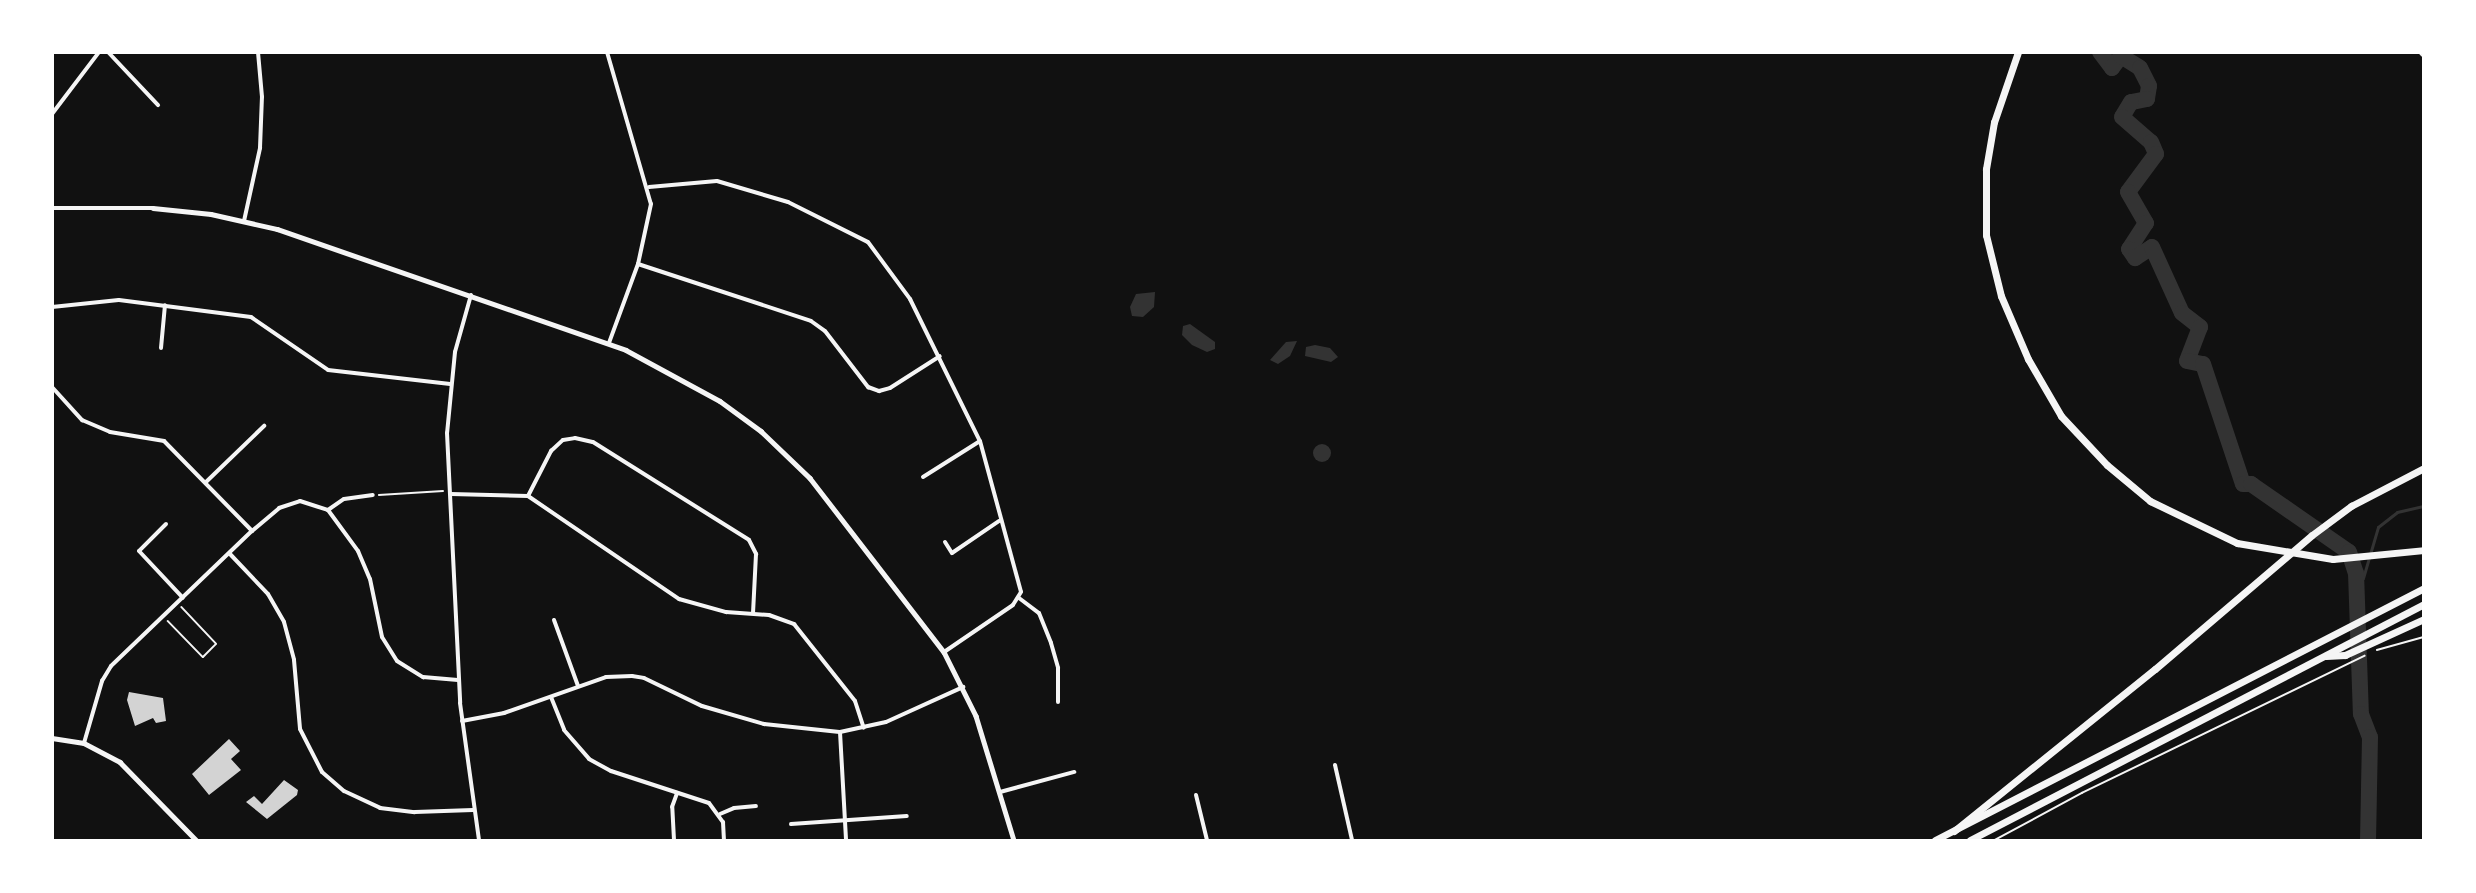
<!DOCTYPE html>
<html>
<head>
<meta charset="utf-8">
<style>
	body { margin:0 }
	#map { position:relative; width:2476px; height:893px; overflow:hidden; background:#111; font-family:Roboto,sans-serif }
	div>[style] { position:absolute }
	.water>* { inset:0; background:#333 }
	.round { border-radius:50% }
	.stream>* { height:3px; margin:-1.5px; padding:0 1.5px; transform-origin:1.5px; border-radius:1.5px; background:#333 }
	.river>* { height:16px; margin:-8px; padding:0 8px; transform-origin:8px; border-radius:8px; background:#333 }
	.building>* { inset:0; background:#d3d3d3 }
	.path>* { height:1.5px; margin:-0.75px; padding:0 0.75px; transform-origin:0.75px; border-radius:0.75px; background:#f5f5f5 }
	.minor>* { height:4px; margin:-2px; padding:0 2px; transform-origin:2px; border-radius:2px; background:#f5f5f5 }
	.tertiary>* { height:4.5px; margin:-2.25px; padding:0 2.25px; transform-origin:2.25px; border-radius:2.25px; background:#f5f5f5 }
	.trunk>* { height:7px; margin:-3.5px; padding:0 3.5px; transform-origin:3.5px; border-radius:3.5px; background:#f5f5f5 }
	.motorway>* { height:7px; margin:-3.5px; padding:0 3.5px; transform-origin:3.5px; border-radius:3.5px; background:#f5f5f5 }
	span { translate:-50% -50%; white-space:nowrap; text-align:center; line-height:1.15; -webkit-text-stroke:6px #fff; paint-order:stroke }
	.frame { position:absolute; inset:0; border:54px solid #fff; pointer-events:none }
</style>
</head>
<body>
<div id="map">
	<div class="water">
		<i style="clip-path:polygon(1155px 292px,1154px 307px,1143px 317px,1132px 316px,1130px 307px,1136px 294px)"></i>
		<i style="clip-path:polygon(1190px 324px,1215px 342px,1215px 349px,1207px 352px,1192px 345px,1182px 335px,1183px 326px)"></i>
		<i style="clip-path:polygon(1297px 341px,1290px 356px,1278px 364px,1270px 360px,1286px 342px)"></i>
		<i style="clip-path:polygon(1315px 345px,1330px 348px,1338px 357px,1331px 362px,1305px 356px,1306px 347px)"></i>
		<i class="round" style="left:1313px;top:444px;width:18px;height:18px"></i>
	</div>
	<div class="stream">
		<i style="left:2355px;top:584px;width:10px;rotate:-37deg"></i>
		<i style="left:2363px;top:578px;width:53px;rotate:-73.6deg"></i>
		<i style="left:2378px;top:527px;width:24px;rotate:-38deg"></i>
		<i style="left:2397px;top:512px;width:28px;rotate:-13deg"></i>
	</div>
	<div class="river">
		<i style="left:2100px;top:52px;width:20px;rotate:53deg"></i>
		<i style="left:2112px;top:68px;width:15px;rotate:-53deg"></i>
		<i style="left:2121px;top:56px;width:22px;rotate:32deg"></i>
		<i style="left:2140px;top:68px;width:20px;rotate:63deg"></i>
		<i style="left:2149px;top:86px;width:13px;rotate:99deg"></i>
		<i style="left:2147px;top:99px;width:16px;rotate:169deg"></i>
		<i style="left:2131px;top:102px;width:17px;rotate:121deg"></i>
		<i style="left:2122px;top:117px;width:38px;rotate:41deg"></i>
		<i style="left:2151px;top:142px;width:13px;rotate:67deg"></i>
		<i style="left:2156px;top:154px;width:47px;rotate:126.4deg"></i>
		<i style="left:2128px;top:192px;width:36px;rotate:60deg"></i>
		<i style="left:2146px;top:223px;width:31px;rotate:123deg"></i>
		<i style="left:2129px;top:249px;width:11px;rotate:56deg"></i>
		<i style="left:2135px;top:258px;width:20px;rotate:-33deg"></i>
		<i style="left:2152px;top:247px;width:72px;rotate:65.6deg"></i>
		<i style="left:2182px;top:313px;width:23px;rotate:38deg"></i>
		<i style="left:2200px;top:327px;width:36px;rotate:111deg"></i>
		<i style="left:2187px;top:361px;width:16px;rotate:11deg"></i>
		<i style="left:2203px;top:364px;width:126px;rotate:71.6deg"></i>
		<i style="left:2243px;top:484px;width:8px"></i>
		<i style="left:2251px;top:484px;width:119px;rotate:34.8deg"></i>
		<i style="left:2349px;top:552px;width:22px;rotate:72deg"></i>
		<i style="left:2356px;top:573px;width:141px;rotate:88deg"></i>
		<i style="left:2361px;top:714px;width:25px;rotate:69deg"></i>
		<i style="left:2370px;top:737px;width:103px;rotate:91.1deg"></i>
	</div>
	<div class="building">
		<i style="clip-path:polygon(129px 692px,163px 698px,166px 721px,156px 723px,153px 718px,135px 726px,127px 700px)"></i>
		<i style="clip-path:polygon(229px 739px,240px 751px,231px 759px,241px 770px,209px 795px,192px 774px)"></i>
		<i style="clip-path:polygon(284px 780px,298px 790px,297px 795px,267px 819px,246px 802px,254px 796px,262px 804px)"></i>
	</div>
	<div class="path">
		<i style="left:379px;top:495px;width:64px;rotate:-3.6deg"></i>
		<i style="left:168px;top:621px;width:50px;rotate:45.8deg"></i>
		<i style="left:203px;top:657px;width:18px;rotate:-45deg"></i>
		<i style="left:216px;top:644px;width:50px;rotate:-133.4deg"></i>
		<i style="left:2377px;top:650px;width:49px;rotate:-15.5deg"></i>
		<i style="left:1995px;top:840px;width:99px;rotate:-28.4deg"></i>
		<i style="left:2082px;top:793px;width:314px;rotate:-25.9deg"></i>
	</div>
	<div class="minor">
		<i style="left:108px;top:52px;width:73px;rotate:46.7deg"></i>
		<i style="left:607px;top:52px;width:158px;rotate:73.9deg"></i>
		<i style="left:651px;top:204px;width:61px;rotate:102.2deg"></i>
		<i style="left:638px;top:264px;width:84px;rotate:110.2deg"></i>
		<i style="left:52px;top:114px;width:78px;rotate:-52.8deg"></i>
		<i style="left:649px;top:187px;width:68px;rotate:-5deg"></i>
		<i style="left:717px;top:181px;width:74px;rotate:16.5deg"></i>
		<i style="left:788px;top:202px;width:89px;rotate:26.6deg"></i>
		<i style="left:868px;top:242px;width:71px;rotate:53.6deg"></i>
		<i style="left:910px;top:299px;width:158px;rotate:63.8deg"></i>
		<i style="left:980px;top:441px;width:156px;rotate:74.8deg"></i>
		<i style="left:1021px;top:592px;width:15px;rotate:122deg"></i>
		<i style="left:1013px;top:605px;width:83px;rotate:145.7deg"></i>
		<i style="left:244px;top:221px;width:75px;rotate:-77.6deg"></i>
		<i style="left:260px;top:148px;width:51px;rotate:-87.8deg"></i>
		<i style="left:262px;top:97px;width:45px;rotate:-95.1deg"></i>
		<i style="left:638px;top:264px;width:182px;rotate:18.2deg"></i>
		<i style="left:811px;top:321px;width:17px;rotate:36deg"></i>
		<i style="left:825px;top:331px;width:71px;rotate:52.5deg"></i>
		<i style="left:868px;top:387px;width:12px;rotate:20deg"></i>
		<i style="left:879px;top:391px;width:11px;rotate:-15deg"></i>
		<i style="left:890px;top:388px;width:59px;rotate:-32.6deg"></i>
		<i style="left:471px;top:295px;width:59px;rotate:105.7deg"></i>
		<i style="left:455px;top:352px;width:81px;rotate:95.6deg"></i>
		<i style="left:447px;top:433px;width:270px;rotate:87.2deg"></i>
		<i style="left:460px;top:703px;width:138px;rotate:82.1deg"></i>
		<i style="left:52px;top:307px;width:67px;rotate:-6deg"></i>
		<i style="left:119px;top:300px;width:133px;rotate:7.3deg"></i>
		<i style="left:251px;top:317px;width:93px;rotate:34.5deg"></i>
		<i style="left:328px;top:370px;width:123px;rotate:6.5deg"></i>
		<i style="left:161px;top:348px;width:43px;rotate:-84.7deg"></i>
		<i style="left:52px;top:387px;width:45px;rotate:47.7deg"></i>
		<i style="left:82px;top:420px;width:30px;rotate:23deg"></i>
		<i style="left:110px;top:432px;width:55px;rotate:9.5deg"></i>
		<i style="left:164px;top:441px;width:126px;rotate:45.6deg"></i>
		<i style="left:923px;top:477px;width:67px;rotate:-32.3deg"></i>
		<i style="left:206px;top:482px;width:81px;rotate:-44deg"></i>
		<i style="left:451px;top:494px;width:77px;rotate:1.5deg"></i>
		<i style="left:528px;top:496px;width:183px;rotate:34.3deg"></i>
		<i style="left:679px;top:599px;width:49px;rotate:15.5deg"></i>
		<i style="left:726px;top:612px;width:43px;rotate:4deg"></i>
		<i style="left:769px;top:615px;width:27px;rotate:20deg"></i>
		<i style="left:794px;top:624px;width:98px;rotate:51.6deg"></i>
		<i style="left:855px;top:701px;width:28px;rotate:72deg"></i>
		<i style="left:528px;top:496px;width:51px;rotate:-62.9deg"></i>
		<i style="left:551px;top:451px;width:16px;rotate:-43deg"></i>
		<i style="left:563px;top:440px;width:12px;rotate:-9deg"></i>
		<i style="left:575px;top:438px;width:18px;rotate:13deg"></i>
		<i style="left:593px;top:442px;width:184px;rotate:32.1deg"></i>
		<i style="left:749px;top:540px;width:16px;rotate:63deg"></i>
		<i style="left:756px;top:554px;width:59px;rotate:92.9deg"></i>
		<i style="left:328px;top:510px;width:19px;rotate:-35deg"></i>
		<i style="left:344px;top:499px;width:29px;rotate:-8deg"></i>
		<i style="left:166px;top:524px;width:38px;rotate:135deg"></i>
		<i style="left:139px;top:551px;width:64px;rotate:46.9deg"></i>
		<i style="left:945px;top:542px;width:13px;rotate:58deg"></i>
		<i style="left:952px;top:553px;width:57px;rotate:-34.2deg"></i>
		<i style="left:230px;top:554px;width:55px;rotate:46.5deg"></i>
		<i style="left:268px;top:594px;width:32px;rotate:60deg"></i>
		<i style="left:284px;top:622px;width:39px;rotate:75deg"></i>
		<i style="left:294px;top:660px;width:69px;rotate:85deg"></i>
		<i style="left:300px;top:729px;width:48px;rotate:62.9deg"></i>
		<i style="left:322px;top:772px;width:29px;rotate:41deg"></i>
		<i style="left:344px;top:791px;width:40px;rotate:25deg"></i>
		<i style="left:380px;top:808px;width:35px;rotate:7deg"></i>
		<i style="left:415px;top:812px;width:58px;rotate:-2deg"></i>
		<i style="left:1019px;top:598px;width:25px;rotate:37deg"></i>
		<i style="left:1039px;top:613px;width:32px;rotate:68deg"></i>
		<i style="left:1051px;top:643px;width:26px;rotate:74deg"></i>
		<i style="left:1058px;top:668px;width:34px;rotate:90deg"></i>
		<i style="left:554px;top:620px;width:70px;rotate:70deg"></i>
		<i style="left:551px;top:697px;width:35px;rotate:68deg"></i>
		<i style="left:564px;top:730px;width:38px;rotate:49deg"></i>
		<i style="left:589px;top:759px;width:25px;rotate:29deg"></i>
		<i style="left:611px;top:771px;width:103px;rotate:18.1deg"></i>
		<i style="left:709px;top:803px;width:24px;rotate:54deg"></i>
		<i style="left:723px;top:822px;width:18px;rotate:87deg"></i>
		<i style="left:462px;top:721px;width:43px;rotate:-10.8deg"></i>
		<i style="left:504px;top:713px;width:108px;rotate:-19.4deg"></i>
		<i style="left:606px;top:677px;width:26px;rotate:-2deg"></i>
		<i style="left:632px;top:676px;width:12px;rotate:9deg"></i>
		<i style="left:644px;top:678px;width:64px;rotate:25.8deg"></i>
		<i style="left:702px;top:706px;width:65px;rotate:16.2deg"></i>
		<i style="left:764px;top:724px;width:76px;rotate:6deg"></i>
		<i style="left:840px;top:732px;width:47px;rotate:-12.3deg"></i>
		<i style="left:886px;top:722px;width:85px;rotate:-24.4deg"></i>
		<i style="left:840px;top:732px;width:108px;rotate:86.8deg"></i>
		<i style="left:84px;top:743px;width:65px;rotate:-73.8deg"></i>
		<i style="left:102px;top:681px;width:17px;rotate:-59deg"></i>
		<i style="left:111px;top:666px;width:195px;rotate:-43.8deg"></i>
		<i style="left:252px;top:531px;width:35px;rotate:-40deg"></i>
		<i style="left:279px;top:508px;width:22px;rotate:-18deg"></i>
		<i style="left:300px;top:501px;width:29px;rotate:18deg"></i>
		<i style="left:328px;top:510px;width:51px;rotate:53.8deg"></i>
		<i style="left:358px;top:551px;width:30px;rotate:67deg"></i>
		<i style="left:370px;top:579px;width:59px;rotate:78.3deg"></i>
		<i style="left:382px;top:637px;width:28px;rotate:58deg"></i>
		<i style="left:397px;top:661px;width:31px;rotate:32deg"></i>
		<i style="left:423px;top:677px;width:35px;rotate:5deg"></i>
		<i style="left:1335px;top:765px;width:77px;rotate:77.2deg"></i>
		<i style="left:1000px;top:792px;width:77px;rotate:-15.1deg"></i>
		<i style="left:1196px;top:795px;width:46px;rotate:76.3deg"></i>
		<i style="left:720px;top:814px;width:15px;rotate:-23deg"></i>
		<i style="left:734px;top:808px;width:22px;rotate:-5deg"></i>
		<i style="left:791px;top:824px;width:116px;rotate:-3.9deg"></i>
		<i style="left:674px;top:840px;width:33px;rotate:-93deg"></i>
		<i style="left:672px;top:807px;width:15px;rotate:-70deg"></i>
	</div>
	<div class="tertiary">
		<i style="left:52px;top:208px;width:101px"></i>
		<i style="left:153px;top:208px;width:58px;rotate:5.9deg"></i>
		<i style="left:211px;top:214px;width:68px;rotate:12.8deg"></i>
		<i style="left:277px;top:229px;width:369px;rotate:19.1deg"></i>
		<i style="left:626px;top:350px;width:107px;rotate:28.5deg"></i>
		<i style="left:720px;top:401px;width:51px;rotate:36.2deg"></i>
		<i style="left:761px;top:431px;width:68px;rotate:43.8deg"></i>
		<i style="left:810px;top:478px;width:220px;rotate:52.4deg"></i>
		<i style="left:944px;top:652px;width:72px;rotate:63.4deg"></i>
		<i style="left:976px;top:716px;width:130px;rotate:73deg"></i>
		<i style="left:52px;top:738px;width:32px;rotate:9deg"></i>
		<i style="left:84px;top:743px;width:41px;rotate:27.8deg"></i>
		<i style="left:120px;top:762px;width:109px;rotate:45.7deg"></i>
	</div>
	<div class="trunk">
		<i style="left:2326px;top:656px;width:19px;rotate:-3deg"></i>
		<i style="left:2345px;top:655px;width:87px;rotate:-24.5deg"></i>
		<i style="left:1954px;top:831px;width:258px;rotate:-38.9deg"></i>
		<i style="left:2155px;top:669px;width:206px;rotate:-40.5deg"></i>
		<i style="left:2312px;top:535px;width:49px;rotate:-36.6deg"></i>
		<i style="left:2351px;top:506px;width:82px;rotate:-27.5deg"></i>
		<i style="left:1935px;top:840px;width:550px;rotate:-27.26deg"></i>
		<i style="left:1970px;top:840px;width:512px;rotate:-27.47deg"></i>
	</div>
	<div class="motorway">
		<i style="left:2018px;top:52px;width:74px;rotate:108.9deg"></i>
		<i style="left:1994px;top:122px;width:48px;rotate:99.7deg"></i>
		<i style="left:1986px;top:169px;width:66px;rotate:90deg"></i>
		<i style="left:1986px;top:235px;width:63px;rotate:76.2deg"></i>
		<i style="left:2001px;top:296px;width:69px;rotate:66.8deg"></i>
		<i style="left:2028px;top:359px;width:66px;rotate:59.9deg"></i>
		<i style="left:2061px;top:416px;width:67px;rotate:46.8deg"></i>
		<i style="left:2107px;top:465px;width:56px;rotate:39.9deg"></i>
		<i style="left:2150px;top:501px;width:97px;rotate:25.8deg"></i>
		<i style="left:2237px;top:543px;width:97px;rotate:9.5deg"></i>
		<i style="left:2333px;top:559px;width:91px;rotate:-5.6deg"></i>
		<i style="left:2422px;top:52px;width:3px;rotate:45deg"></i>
	</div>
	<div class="frame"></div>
</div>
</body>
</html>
